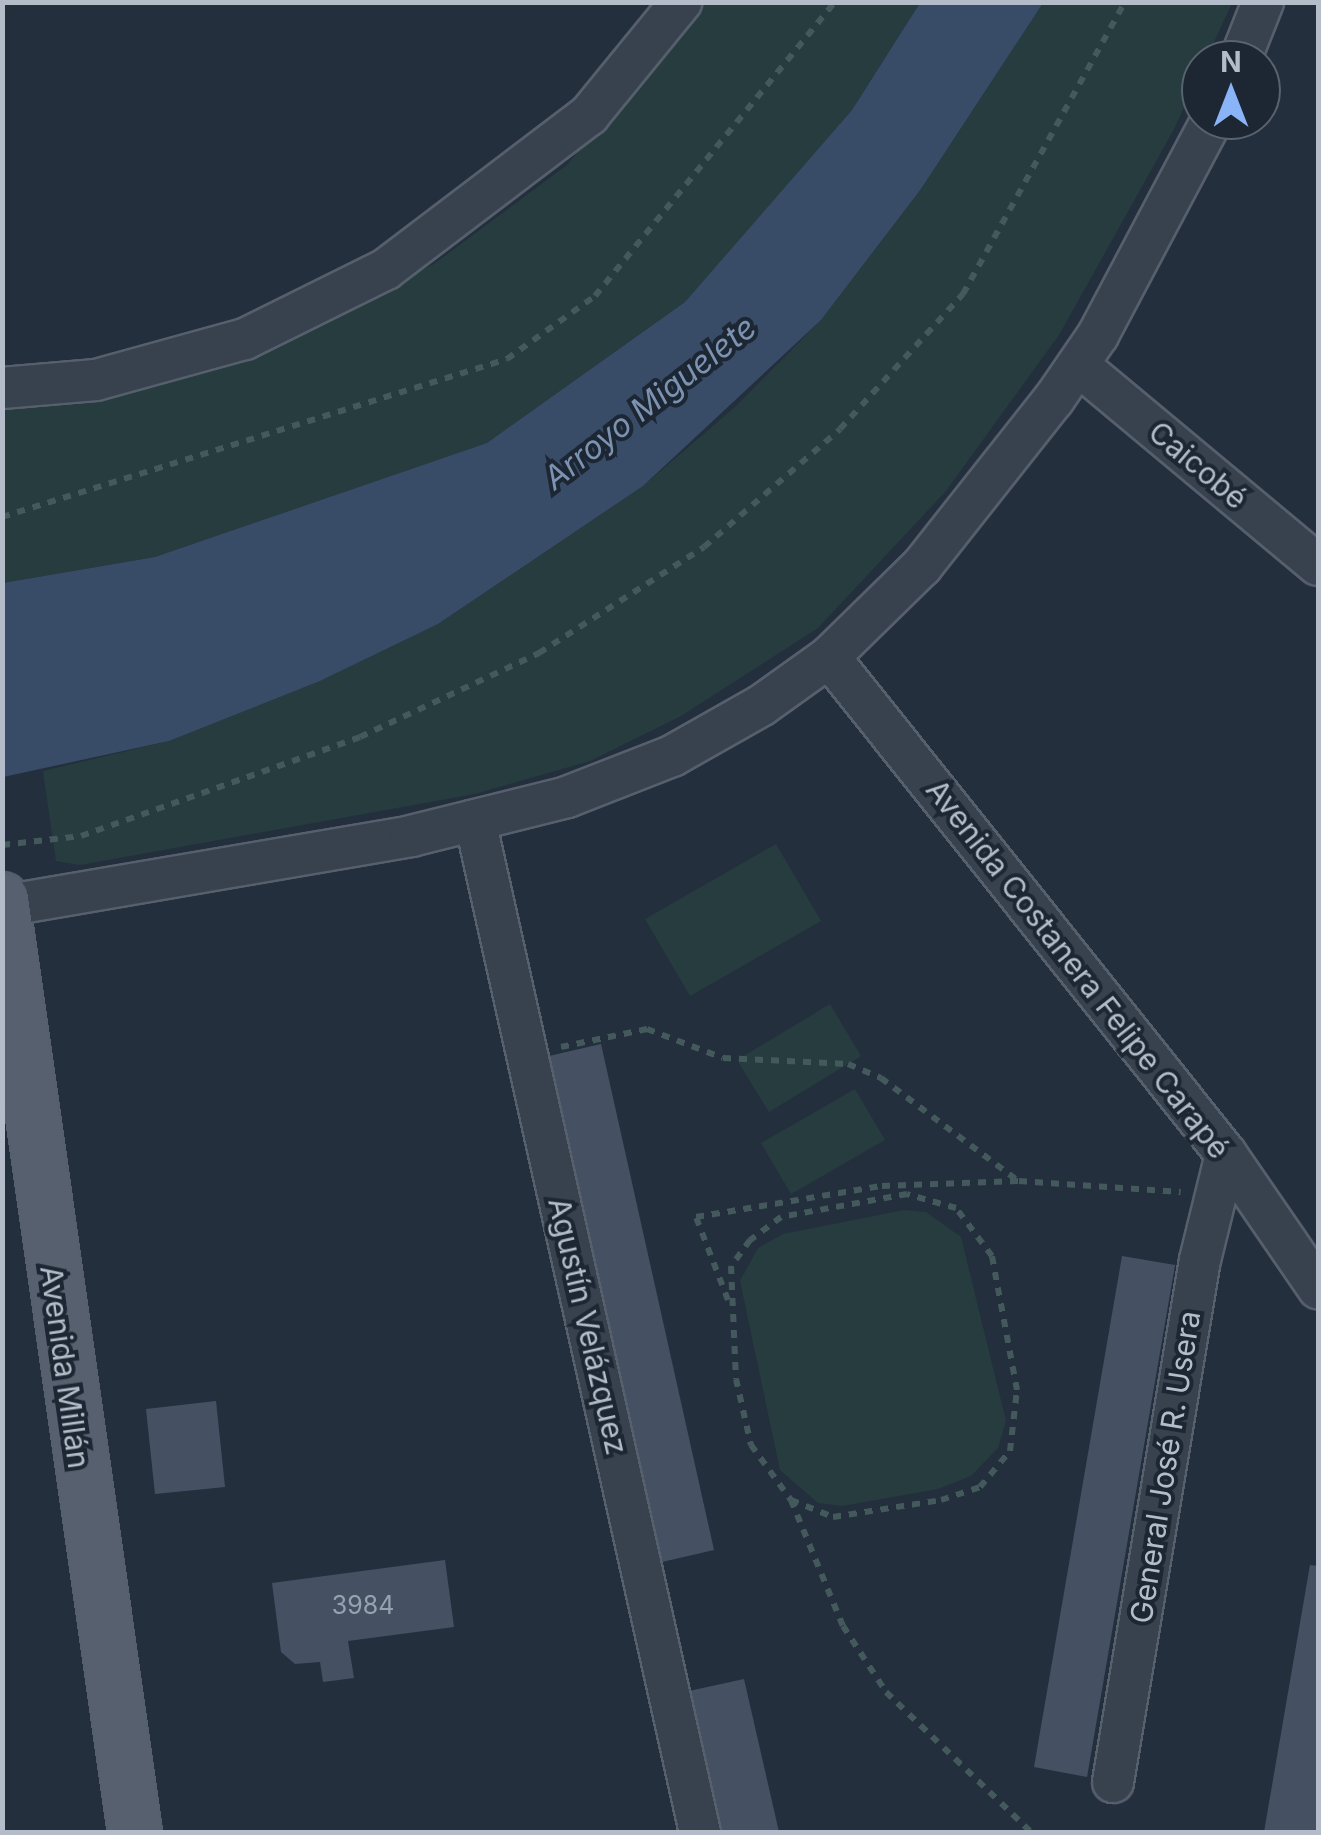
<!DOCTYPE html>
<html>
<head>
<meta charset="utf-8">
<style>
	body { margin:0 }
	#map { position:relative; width:1321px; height:1835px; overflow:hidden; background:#242f3e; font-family:Inter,sans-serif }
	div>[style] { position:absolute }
	.green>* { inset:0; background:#263c3f }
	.water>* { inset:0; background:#394c67 }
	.building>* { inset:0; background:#455162 }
	.path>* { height:6px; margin-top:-3px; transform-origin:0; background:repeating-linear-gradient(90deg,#44595c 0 8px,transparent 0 16px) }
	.roads { filter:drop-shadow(2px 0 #565f6c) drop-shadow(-2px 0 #565f6c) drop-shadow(0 2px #565f6c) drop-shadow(0 -2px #565f6c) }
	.minor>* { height:40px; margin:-20px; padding:0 20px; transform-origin:20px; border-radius:20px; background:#38414e }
	.major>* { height:52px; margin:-26px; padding:0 26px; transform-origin:26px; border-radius:26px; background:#56606e }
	span { translate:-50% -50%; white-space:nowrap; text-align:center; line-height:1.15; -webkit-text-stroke:8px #1d2633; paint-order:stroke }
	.number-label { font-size:25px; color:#98a1af }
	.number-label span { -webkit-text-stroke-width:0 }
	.street-label { font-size:30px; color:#b4bcc9 }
	.water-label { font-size:32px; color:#7c92b1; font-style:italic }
	.frame { position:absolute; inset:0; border:5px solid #b4bcc9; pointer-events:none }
	.north { position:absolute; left:1181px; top:40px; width:100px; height:100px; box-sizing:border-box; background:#1d2633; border:2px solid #59626f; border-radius:50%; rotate:0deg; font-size:28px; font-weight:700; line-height:40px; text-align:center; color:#b4bcc9 }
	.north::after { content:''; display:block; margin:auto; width:35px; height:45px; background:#8ab4f8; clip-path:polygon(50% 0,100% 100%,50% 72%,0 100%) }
</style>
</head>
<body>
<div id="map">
	<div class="green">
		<i style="clip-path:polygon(698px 3px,920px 3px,852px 110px,685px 302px,487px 443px,155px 557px,3px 583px,3px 404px,259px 348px,434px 264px,567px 165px)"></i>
		<i style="clip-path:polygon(1043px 3px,1232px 3px,1173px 131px,1059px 335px,946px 491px,818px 628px,681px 716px,590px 761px,475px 794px,80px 865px,56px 861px,43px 771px,169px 741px,320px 681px,438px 624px,643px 486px,735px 407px,821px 320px,921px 189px)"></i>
		<i style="clip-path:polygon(776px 844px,821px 921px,690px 996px,645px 919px)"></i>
		<i style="clip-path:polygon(830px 1004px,861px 1056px,769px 1112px,737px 1060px)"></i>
		<i style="clip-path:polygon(855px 1089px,885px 1140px,791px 1194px,761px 1143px)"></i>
		<i style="clip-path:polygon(904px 1210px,926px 1212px,961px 1237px,1006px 1421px,998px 1448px,971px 1476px,938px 1489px,842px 1506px,818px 1503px,780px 1470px,740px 1281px,758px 1248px,783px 1234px)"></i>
	</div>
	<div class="water">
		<i style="clip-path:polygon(920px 3px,1043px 3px,921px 189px,821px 320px,643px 486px,438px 624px,320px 681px,169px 741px,3px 777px,3px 583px,155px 557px,487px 443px,685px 302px,852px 110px)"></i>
	</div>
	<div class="building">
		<i style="clip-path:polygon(601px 1044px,714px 1550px,662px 1562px,549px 1056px)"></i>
		<i style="clip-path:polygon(1122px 1256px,1175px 1265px,1087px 1777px,1034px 1767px)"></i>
		<i style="clip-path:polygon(216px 1401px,225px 1487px,155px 1494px,146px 1409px)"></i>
		<i style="clip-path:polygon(445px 1560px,454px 1627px,348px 1641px,354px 1678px,323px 1682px,320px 1662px,295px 1664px,281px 1652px,272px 1583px)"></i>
		<i style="clip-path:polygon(1310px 1565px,1318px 1566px,1318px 1832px,1264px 1832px)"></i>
		<i style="clip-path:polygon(744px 1679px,779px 1832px,721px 1832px,689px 1691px)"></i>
	</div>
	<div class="path">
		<i style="left:2px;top:517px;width:529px;rotate:-17.37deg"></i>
		<i style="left:507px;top:359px;width:108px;rotate:-35.6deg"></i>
		<i style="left:595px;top:296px;width:380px;rotate:-50.8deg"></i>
		<i style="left:2px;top:845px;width:80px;rotate:-6.5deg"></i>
		<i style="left:81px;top:836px;width:296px;rotate:-19.5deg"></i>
		<i style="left:360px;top:737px;width:198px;rotate:-25.1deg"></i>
		<i style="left:539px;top:653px;width:196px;rotate:-32.7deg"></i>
		<i style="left:704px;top:547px;width:180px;rotate:-40.9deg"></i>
		<i style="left:840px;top:429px;width:183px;rotate:-47.7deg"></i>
		<i style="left:963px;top:294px;width:334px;rotate:-61deg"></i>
		<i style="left:561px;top:1047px;width:88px;rotate:-11.8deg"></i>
		<i style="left:647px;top:1029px;width:81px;rotate:20.9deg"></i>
		<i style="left:723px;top:1058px;width:125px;rotate:2.7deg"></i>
		<i style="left:848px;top:1064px;width:36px;rotate:23deg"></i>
		<i style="left:881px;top:1078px;width:171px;rotate:36.9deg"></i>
		<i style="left:728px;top:1300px;width:89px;rotate:-111.1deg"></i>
		<i style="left:696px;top:1217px;width:189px;rotate:-9.5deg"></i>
		<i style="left:882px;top:1186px;width:137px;rotate:-2.1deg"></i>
		<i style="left:1019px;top:1181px;width:162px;rotate:3.9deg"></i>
		<i style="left:791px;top:1500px;width:45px;rotate:22deg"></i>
		<i style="left:833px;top:1517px;width:109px;rotate:-8.9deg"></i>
		<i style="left:941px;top:1500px;width:41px;rotate:-18.4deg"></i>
		<i style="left:980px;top:1487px;width:47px;rotate:-50.2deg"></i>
		<i style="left:1010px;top:1451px;width:61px;rotate:-83.5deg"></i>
		<i style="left:1017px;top:1390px;width:136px;rotate:-100.6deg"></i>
		<i style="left:992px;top:1256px;width:60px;rotate:-126.9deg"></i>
		<i style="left:956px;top:1208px;width:51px;rotate:-164.1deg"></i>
		<i style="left:907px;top:1194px;width:128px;rotate:169.7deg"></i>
		<i style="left:781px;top:1217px;width:39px;rotate:143deg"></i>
		<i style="left:750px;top:1240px;width:32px;rotate:126deg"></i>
		<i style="left:731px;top:1266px;width:113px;rotate:87.5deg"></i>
		<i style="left:736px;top:1379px;width:68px;rotate:77.2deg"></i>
		<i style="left:751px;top:1445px;width:68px;rotate:54deg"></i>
		<i style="left:791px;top:1500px;width:136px;rotate:67.6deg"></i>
		<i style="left:843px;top:1626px;width:79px;rotate:56.9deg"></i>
		<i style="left:886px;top:1692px;width:202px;rotate:44deg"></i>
	</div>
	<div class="roads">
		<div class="minor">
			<i style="left:1240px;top:60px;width:62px;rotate:-68.4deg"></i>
			<i style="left:1078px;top:365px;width:312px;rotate:39.8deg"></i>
			<i style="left:2px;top:388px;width:94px;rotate:-4.9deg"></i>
			<i style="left:96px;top:380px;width:155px;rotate:-15.4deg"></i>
			<i style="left:245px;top:339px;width:157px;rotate:-26.4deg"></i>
			<i style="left:386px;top:269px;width:255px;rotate:-37.2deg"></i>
			<i style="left:589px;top:115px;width:146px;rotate:-50.8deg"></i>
			<i style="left:829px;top:657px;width:636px;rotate:51.38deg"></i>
			<i style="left:1226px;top:1154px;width:163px;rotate:55.5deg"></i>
			<i style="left:475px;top:820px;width:1037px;rotate:77.47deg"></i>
			<i style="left:3px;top:906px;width:414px;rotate:-9.7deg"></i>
			<i style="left:411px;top:836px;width:161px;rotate:-14deg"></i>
			<i style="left:567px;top:797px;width:113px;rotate:-21.3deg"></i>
			<i style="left:672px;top:756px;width:103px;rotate:-29.5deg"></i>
			<i style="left:762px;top:705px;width:82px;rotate:-35.6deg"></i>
			<i style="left:829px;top:657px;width:130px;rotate:-44.4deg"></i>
			<i style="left:922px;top:566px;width:213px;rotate:-51.7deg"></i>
			<i style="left:1054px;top:399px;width:78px;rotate:-55.5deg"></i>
			<i style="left:1098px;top:335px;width:243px;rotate:-62.1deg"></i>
			<i style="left:1113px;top:1782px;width:529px;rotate:-80.54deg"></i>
			<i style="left:1200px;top:1260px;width:109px;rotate:-76.2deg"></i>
		</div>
		<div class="major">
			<i style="left:2px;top:899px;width:942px;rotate:81.89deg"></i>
		</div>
	</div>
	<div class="number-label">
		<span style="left:363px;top:1605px">3984</span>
	</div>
	<div class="street-label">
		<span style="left:1198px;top:465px;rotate:40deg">Caicobé</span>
		<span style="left:1078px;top:969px;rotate:52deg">Avenida Costanera Felipe Carapé</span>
		<span style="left:588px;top:1326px;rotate:77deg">Agustín Velázquez</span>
		<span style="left:65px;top:1367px;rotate:82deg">Avenida Millán</span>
		<span style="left:1165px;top:1467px;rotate:-81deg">General José R. Usera</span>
	</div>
	<div class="water-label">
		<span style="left:650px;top:403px;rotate:-38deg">Arroyo Miguelete</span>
	</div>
	<div class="frame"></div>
	<div class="north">N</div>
</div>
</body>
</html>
